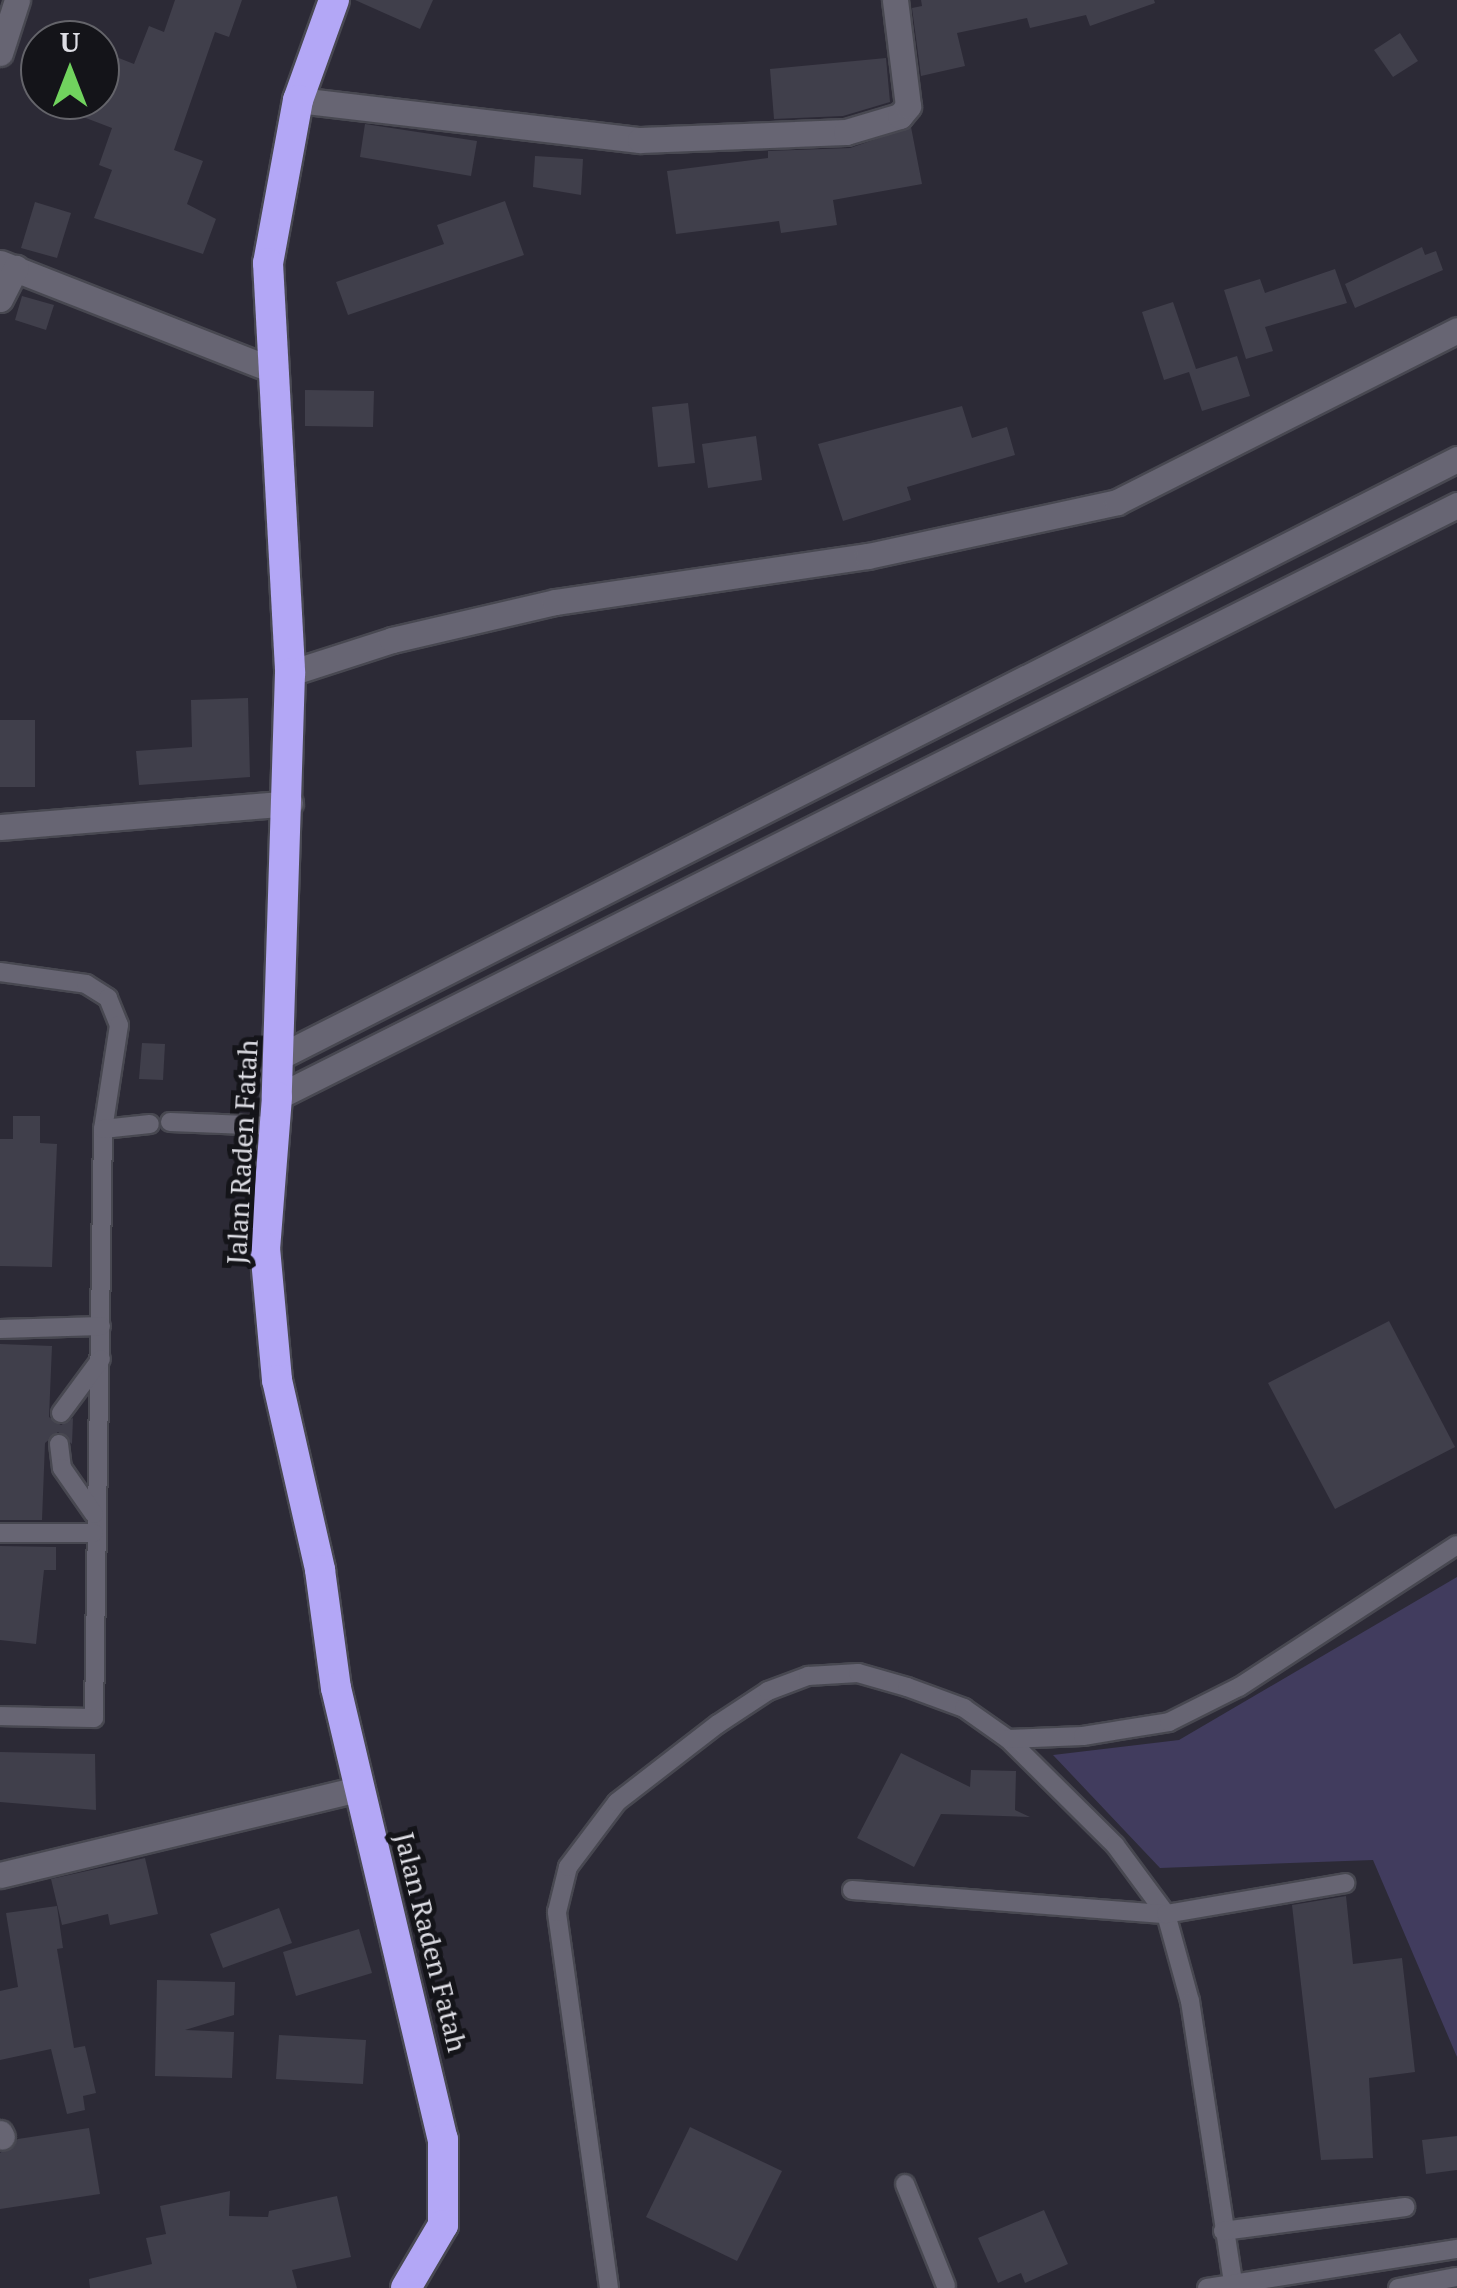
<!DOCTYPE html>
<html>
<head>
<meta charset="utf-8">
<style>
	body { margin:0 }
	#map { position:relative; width:1457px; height:2288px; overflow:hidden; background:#2c2a36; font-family:"PT Serif",serif }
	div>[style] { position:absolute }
	.green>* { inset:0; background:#413c5e }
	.building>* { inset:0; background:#403f4b }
	.roads { filter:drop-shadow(2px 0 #484851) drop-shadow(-2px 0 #484851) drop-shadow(0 2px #484851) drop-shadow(0 -2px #484851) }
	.lane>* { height:18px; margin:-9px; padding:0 9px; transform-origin:9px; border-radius:9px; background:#676573 }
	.street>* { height:25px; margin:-12.5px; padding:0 12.5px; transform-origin:12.5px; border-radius:12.5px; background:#676573 }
	.highway>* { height:30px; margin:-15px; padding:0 15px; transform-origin:15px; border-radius:15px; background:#b3a7f6 }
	span { translate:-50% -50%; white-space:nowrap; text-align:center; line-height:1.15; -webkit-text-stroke:10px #141419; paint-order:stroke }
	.street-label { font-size:28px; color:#dddde4 }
	.north { position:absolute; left:20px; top:20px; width:100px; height:100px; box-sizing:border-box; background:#141419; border:2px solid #64646a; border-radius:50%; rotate:0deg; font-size:28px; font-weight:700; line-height:40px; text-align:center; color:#dddde4 }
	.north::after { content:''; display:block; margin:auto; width:35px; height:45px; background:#71d35e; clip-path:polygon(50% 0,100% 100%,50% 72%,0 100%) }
</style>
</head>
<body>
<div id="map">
	<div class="green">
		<i style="clip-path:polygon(1457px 1577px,1457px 2057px,1373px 1860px,1160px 1868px,1053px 1755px,1179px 1740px)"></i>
	</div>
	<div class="building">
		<i style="clip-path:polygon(175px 0,242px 0,229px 37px,215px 32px,174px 150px,203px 161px,187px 204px,216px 219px,203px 254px,94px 218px,112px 170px,99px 165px,112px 128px,44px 102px,100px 100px,106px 53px,134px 64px,149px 26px,164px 32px)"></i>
		<i style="clip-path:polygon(355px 0,433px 0,420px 29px)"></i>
		<i style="clip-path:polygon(921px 0,1154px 0,1155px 3px,1090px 26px,1086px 15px,1030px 28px,1027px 18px,957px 33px,965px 66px,921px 76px,912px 8px,922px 6px)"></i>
		<i style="clip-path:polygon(1400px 33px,1418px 61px,1393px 77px,1374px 50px)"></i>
		<i style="clip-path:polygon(886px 58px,890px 102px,843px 116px,774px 119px,770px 69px)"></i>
		<i style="clip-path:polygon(365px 124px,477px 141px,471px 176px,360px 157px)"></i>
		<i style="clip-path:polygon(911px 127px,922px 184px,833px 200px,837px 225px,781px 233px,779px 221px,676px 234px,667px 171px,768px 158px,768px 151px,850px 148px)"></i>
		<i style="clip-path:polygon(535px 156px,583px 159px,581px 195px,533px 187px)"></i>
		<i style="clip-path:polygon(505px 201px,524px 255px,348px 315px,336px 282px,444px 244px,437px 225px)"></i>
		<i style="clip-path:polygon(35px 202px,71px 213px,57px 258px,21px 248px)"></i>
		<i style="clip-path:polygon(1422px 247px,1425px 255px,1436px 251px,1443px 270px,1355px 308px,1345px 284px)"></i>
		<i style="clip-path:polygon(1335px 269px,1347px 303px,1265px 327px,1273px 351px,1246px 359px,1224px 290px,1260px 279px,1265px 293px)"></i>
		<i style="clip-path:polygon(22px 296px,54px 305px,46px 330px,15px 320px)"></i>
		<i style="clip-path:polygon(1173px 302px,1196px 369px,1237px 356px,1250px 396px,1202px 411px,1189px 372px,1164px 380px,1142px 312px)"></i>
		<i style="clip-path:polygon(305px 390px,374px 391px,373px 427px,305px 426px)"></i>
		<i style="clip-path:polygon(688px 403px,695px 463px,658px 467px,652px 407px)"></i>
		<i style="clip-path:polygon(962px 406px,972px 438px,1007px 427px,1015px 455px,907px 487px,911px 500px,843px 521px,818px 444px)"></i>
		<i style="clip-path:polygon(756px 436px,762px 480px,708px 488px,702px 444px)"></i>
		<i style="clip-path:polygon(248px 698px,250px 777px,139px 785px,136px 751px,192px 747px,191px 700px)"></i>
		<i style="clip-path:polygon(0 720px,35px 720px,35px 787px,0 787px)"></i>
		<i style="clip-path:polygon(142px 1043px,165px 1044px,163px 1080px,139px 1079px)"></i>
		<i style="clip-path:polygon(13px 1116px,40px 1116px,40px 1143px,57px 1144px,52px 1267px,0 1266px,0 1139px,13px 1139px)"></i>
		<i style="clip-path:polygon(1389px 1321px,1455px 1447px,1335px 1509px,1268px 1383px)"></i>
		<i style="clip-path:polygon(0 1344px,52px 1346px,49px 1417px,61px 1425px,73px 1418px,72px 1444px,58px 1432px,45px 1443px,42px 1520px,0 1520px)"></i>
		<i style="clip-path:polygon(0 1546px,56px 1547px,56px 1570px,44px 1570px,36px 1644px,0 1640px)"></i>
		<i style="clip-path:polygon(0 1752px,95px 1754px,96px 1810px,0 1802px)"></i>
		<i style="clip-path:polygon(901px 1753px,970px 1787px,971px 1770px,1016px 1771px,1015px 1810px,1030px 1817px,941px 1814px,914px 1867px,857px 1838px)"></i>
		<i style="clip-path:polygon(145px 1858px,158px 1914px,110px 1925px,108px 1914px,62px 1925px,51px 1879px)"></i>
		<i style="clip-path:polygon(1346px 1896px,1353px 1964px,1402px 1958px,1415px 2072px,1369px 2078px,1373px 2158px,1321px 2160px,1292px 1905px)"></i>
		<i style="clip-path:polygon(57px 1906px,63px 1948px,57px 1949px,74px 2048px,85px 2046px,96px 2093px,83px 2096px,85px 2110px,67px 2114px,51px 2049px,0 2060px,0 1991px,18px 1987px,6px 1913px)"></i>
		<i style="clip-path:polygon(279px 1908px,292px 1943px,223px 1968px,210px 1934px)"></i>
		<i style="clip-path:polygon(359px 1929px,372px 1973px,296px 1996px,283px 1952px)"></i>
		<i style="clip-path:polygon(157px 1980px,235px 1982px,234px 2015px,185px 2030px,234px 2032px,232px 2078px,155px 2076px)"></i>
		<i style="clip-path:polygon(279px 2035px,366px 2040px,363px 2084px,276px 2079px)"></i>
		<i style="clip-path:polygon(690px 2127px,782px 2171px,737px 2261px,646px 2217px)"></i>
		<i style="clip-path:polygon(89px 2128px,100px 2194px,0 2209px,0 2153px,18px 2139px)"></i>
		<i style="clip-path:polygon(1457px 2136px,1457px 2170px,1426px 2174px,1422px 2140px)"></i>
		<i style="clip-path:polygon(230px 2191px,229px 2216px,268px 2217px,269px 2211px,337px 2196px,351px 2257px,292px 2270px,297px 2288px,90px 2288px,89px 2279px,152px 2264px,146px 2238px,166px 2234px,160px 2206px)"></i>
		<i style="clip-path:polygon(1044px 2210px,1068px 2264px,1025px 2283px,1021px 2273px,998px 2283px,978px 2238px)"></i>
	</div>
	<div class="roads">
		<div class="lane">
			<i style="left:0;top:972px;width:87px;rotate:7.9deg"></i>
			<i style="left:86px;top:984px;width:26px;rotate:32deg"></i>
			<i style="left:108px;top:998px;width:29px;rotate:68deg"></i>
			<i style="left:119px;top:1025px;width:105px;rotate:98.7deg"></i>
			<i style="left:103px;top:1129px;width:589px;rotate:90.88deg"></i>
			<i style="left:94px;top:1718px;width:94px;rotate:-178.8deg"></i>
			<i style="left:170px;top:1122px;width:103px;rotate:2.2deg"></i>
			<i style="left:103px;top:1129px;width:47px;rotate:-6.1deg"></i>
			<i style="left:0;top:1329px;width:101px;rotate:-1.7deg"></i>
			<i style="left:61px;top:1413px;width:67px;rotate:-53.5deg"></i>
			<i style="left:59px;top:1444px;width:24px;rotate:83deg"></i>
			<i style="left:62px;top:1468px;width:56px;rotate:55.2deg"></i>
			<i style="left:0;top:1533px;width:94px"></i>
			<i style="left:1008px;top:1739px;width:151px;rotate:44.7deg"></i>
			<i style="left:1115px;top:1845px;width:86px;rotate:53.5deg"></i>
			<i style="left:1166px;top:1914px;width:90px;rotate:74.6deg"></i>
			<i style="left:1190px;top:2001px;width:290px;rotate:81.3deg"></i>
			<i style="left:852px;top:1890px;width:315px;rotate:4.4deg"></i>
			<i style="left:1166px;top:1914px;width:182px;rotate:-9.8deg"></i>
			<i style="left:905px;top:2184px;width:110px;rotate:68.1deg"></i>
			<i style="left:1223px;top:2231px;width:184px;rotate:-7.5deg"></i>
			<i style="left:609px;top:2288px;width:380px;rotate:-97.9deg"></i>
			<i style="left:557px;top:1912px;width:46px;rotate:-76.3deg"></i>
			<i style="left:568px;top:1867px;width:81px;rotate:-53deg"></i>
			<i style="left:617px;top:1802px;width:128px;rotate:-37.7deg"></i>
			<i style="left:718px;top:1724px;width:60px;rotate:-33.4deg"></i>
			<i style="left:768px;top:1691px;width:43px;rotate:-20.6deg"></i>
			<i style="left:808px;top:1676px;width:50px;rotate:-3.4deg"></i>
			<i style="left:858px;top:1673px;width:51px;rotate:15.9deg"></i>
			<i style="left:907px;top:1687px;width:61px;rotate:20.2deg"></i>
			<i style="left:964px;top:1708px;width:54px;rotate:35.2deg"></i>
			<i style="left:1008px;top:1739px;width:75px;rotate:-2.3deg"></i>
			<i style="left:1083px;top:1736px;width:87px;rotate:-9.2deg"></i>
			<i style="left:1169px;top:1722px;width:78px;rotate:-26.6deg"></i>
			<i style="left:1239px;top:1687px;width:260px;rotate:-33.1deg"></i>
			<i style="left:1207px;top:2288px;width:253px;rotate:-8.9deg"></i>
			<i style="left:1398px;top:2288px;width:60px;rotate:-10.6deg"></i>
		</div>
		<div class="street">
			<i style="left:0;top:53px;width:56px;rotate:-72.2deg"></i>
			<i style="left:298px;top:100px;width:344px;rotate:6.7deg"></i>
			<i style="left:640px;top:140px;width:206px;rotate:-2.2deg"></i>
			<i style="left:846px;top:132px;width:56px;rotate:-16.5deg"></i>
			<i style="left:900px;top:116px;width:13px;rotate:-51deg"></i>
			<i style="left:908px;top:106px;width:107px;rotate:-97deg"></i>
			<i style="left:0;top:263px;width:290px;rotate:21.4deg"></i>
			<i style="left:0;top:299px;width:35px;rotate:-63deg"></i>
			<i style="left:290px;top:673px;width:107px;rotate:-17.9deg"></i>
			<i style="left:392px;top:640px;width:167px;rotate:-13.1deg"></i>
			<i style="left:555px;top:602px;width:316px;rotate:-8.4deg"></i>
			<i style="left:868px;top:556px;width:255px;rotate:-12.2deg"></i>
			<i style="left:1117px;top:502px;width:381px;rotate:-26.8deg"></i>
			<i style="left:0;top:827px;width:291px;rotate:-4.7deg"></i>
			<i style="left:279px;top:1057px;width:1321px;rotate:-26.91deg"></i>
			<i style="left:277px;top:1097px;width:1320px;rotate:-26.64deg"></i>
			<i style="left:0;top:1875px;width:369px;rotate:-13.5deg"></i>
			<i style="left:0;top:2133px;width:4px;rotate:63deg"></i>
		</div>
		<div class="highway">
			<i style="left:334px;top:0;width:106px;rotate:109.8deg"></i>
			<i style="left:298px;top:100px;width:166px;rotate:100.4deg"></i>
			<i style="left:268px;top:263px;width:411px;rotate:86.9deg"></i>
			<i style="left:290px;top:673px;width:424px;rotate:91.8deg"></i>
			<i style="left:277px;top:1097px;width:151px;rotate:94.5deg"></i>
			<i style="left:265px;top:1248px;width:133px;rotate:84.8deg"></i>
			<i style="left:277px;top:1380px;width:195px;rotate:77.2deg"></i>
			<i style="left:320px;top:1570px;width:119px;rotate:82.3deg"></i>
			<i style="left:336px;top:1688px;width:464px;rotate:76.7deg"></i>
			<i style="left:443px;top:2139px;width:86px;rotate:90deg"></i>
			<i style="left:443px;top:2225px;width:73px;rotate:120.4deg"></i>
		</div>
	</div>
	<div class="street-label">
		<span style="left:242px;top:1152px;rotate:-87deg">Jalan Raden Fatah</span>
		<span style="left:431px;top:1942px;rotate:76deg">Jalan Raden Fatah</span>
	</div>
	<div class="north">U</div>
</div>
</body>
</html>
